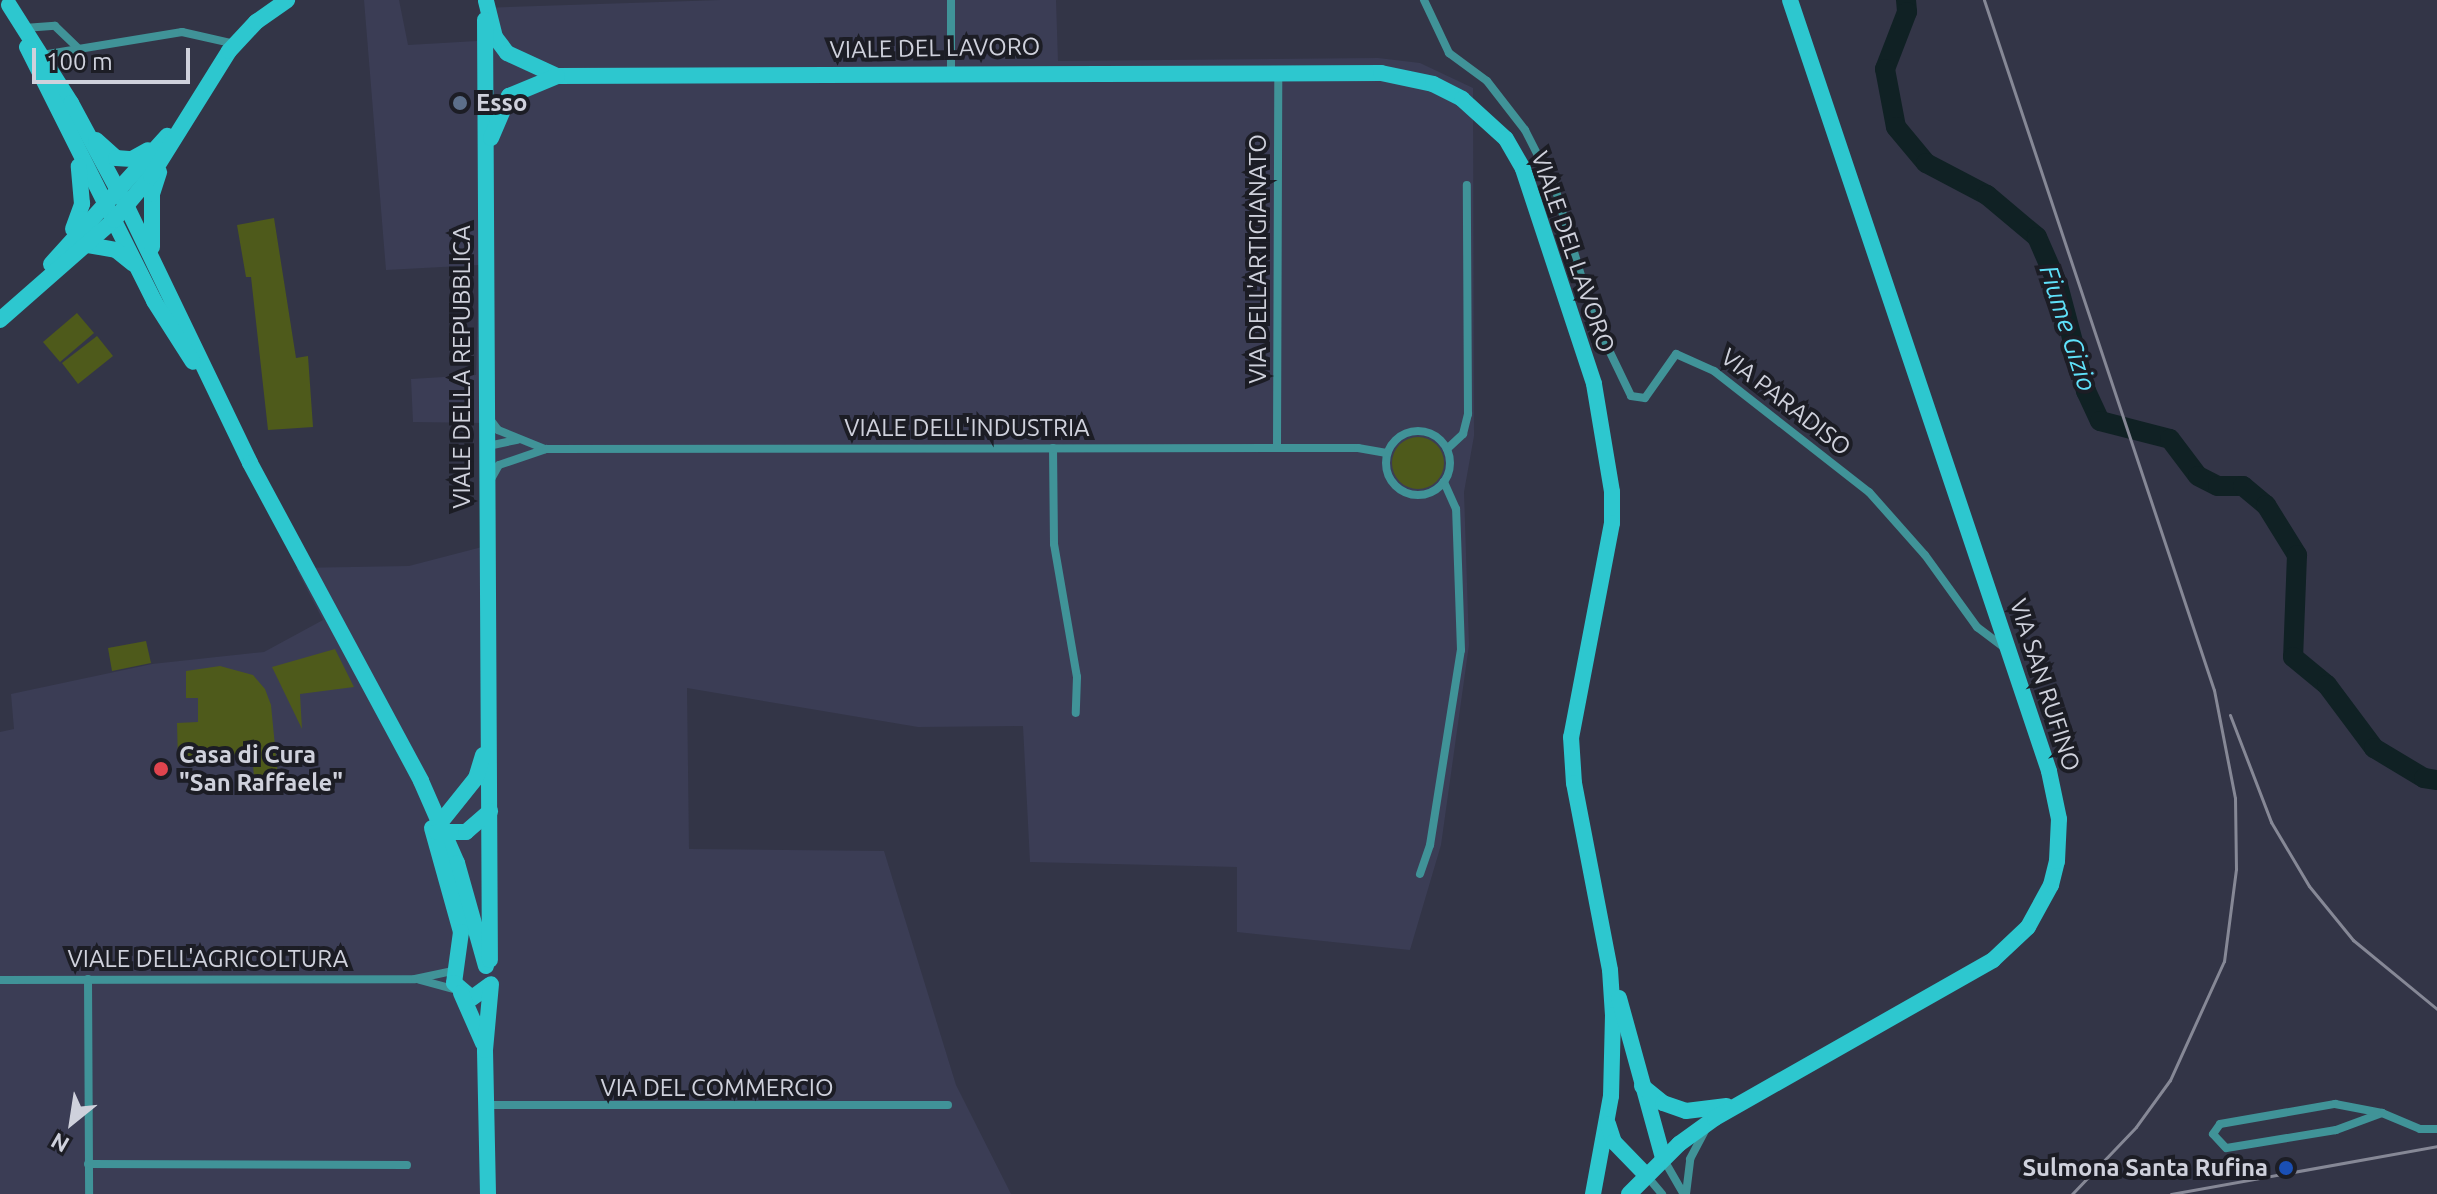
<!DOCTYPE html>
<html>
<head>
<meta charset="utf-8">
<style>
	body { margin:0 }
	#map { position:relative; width:2437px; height:1194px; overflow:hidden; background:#333547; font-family:Ubuntu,sans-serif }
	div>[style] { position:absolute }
	.built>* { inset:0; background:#3b3d55 }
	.green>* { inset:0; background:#4e5a1b }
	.round { border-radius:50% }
	.river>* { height:20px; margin:-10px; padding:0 10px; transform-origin:10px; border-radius:10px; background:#102124 }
	.street>* { height:8px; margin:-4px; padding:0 4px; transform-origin:4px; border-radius:4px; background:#409398 }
	.street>.ring { margin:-4px; padding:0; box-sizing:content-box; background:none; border:8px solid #409398; border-radius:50% }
	.secondary>* { height:16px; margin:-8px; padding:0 8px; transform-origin:8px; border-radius:8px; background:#2dc7cf }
	.rail>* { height:3px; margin:-1.5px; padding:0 1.5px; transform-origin:1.5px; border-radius:1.5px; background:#868896 }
	.dots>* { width:22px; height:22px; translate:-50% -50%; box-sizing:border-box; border:4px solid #1c1d25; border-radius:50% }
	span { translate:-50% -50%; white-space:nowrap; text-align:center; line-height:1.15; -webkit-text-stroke:8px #1c1d25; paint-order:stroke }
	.street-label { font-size:24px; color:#cfd1dc }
	.poi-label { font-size:24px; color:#cfd1dc; font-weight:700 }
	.left { translate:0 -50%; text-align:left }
	.right { translate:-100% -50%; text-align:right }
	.water-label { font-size:26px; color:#5fe1fa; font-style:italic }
	.north { position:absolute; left:32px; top:1082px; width:80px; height:80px; -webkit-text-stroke:6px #1c1d25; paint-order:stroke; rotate:210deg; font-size:22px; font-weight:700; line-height:32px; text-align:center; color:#cfd1dc }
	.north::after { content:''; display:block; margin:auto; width:28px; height:36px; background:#cfd1dc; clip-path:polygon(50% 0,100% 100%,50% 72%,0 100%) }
	.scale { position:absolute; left:32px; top:48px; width:158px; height:36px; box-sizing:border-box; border:4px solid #cfd1dc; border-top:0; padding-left:10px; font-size:24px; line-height:28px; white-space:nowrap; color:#cfd1dc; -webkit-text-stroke:6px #1c1d25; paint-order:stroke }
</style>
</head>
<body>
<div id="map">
	<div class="built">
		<i style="clip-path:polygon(364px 0,399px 0,408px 45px,477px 41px,480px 8px,721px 0,1056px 0,1058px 61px,1378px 58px,1420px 63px,1473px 88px,1474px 436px,1464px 492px,1469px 645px,1441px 845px,1410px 950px,1237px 932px,1237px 867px,1030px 862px,1023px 726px,918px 727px,687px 688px,689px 849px,884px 851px,956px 1085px,1011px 1194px,0 1194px,0 732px,14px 729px,11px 694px,152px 664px,264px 652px,323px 620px,296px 568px,409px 566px,482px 547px,482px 423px,413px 422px,411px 379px,476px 375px,479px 265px,386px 270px)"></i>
	</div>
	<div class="green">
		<i style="clip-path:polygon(274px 218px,296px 358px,308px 356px,313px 427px,268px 430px,251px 277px,246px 277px,237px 225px)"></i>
		<i style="clip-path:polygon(77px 313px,94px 333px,60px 362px,43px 342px)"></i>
		<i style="clip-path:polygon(97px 336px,113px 356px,78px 384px,62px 363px)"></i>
		<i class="round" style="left:1392px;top:437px;width:52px;height:52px"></i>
		<i style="clip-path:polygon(146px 641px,151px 663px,112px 671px,108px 648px)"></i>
		<i style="clip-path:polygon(335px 649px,354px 687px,300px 694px,302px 729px,272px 667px)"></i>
		<i style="clip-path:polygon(220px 666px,253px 675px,265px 689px,271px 705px,279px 787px,255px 788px,252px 754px,192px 755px,192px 763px,178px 762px,177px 723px,198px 722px,198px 698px,186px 698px,186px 671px)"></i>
	</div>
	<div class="river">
		<i style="left:1906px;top:0;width:12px;rotate:85deg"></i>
		<i style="left:1907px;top:12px;width:61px;rotate:111.1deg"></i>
		<i style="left:1885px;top:69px;width:59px;rotate:79.3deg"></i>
		<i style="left:1896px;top:127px;width:47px;rotate:50.2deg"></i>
		<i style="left:1926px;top:163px;width:69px;rotate:27.7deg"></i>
		<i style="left:1987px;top:195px;width:65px;rotate:40deg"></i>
		<i style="left:2037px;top:237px;width:52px;rotate:66.4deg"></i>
		<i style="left:2058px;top:285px;width:110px;rotate:75.2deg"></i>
		<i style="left:2086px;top:391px;width:33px;rotate:65deg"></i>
		<i style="left:2100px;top:421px;width:72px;rotate:14.4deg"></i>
		<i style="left:2170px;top:439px;width:46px;rotate:52.9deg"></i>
		<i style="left:2198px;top:476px;width:22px;rotate:27deg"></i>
		<i style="left:2218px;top:486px;width:25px"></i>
		<i style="left:2243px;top:486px;width:30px;rotate:40deg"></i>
		<i style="left:2266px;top:505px;width:59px;rotate:58.2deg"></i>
		<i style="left:2297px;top:555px;width:102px;rotate:92.2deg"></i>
		<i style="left:2293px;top:657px;width:44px;rotate:39.5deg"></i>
		<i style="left:2327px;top:685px;width:79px;rotate:53.3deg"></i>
		<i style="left:2374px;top:748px;width:58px;rotate:31deg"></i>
		<i style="left:2424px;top:778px;width:13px;rotate:9deg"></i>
	</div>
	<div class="street">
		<i style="left:951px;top:0;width:71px;rotate:90deg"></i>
		<i style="left:1424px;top:0;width:59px;rotate:64.7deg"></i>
		<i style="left:1449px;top:53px;width:47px;rotate:36.4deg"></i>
		<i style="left:1487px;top:81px;width:62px;rotate:52.2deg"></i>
		<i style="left:1525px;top:130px;width:68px;rotate:63.1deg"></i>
		<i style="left:1556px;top:191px;width:134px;rotate:73.5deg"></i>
		<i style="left:1594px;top:319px;width:85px;rotate:64.3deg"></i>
		<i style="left:1631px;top:396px;width:14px;rotate:8deg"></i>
		<i style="left:1645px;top:398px;width:54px;rotate:-54.8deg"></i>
		<i style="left:1676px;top:354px;width:42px;rotate:24.1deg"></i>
		<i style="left:1714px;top:371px;width:197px;rotate:38deg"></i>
		<i style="left:1869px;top:492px;width:84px;rotate:48.4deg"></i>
		<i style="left:1925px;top:555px;width:89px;rotate:54.2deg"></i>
		<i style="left:1977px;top:627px;width:34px;rotate:37deg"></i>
		<i style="left:24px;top:28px;width:31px;rotate:-4deg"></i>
		<i style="left:55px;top:26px;width:32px;rotate:44deg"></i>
		<i style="left:42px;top:55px;width:142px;rotate:-9.3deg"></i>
		<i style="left:182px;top:32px;width:54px;rotate:12.8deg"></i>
		<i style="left:489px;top:418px;width:15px;rotate:53deg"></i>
		<i style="left:498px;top:430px;width:51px;rotate:22deg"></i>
		<i class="ring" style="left:1386px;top:431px;width:56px;height:56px"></i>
		<i style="left:488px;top:446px;width:30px;rotate:-12deg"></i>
		<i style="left:1053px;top:448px;width:96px;rotate:89.4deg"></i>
		<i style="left:1054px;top:544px;width:135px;rotate:80.2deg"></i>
		<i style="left:1077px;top:677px;width:36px;rotate:92deg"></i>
		<i style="left:1277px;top:448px;width:375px;rotate:-89.8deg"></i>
		<i style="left:1447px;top:449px;width:22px;rotate:-43deg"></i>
		<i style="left:1463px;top:434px;width:21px;rotate:-76deg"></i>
		<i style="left:1468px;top:414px;width:229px;rotate:-90.3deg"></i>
		<i style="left:490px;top:481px;width:18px;rotate:-61deg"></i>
		<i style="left:499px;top:465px;width:50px;rotate:-18.8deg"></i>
		<i style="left:546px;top:449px;width:812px;rotate:-0.07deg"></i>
		<i style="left:1358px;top:448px;width:29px;rotate:10deg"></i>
		<i style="left:1420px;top:874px;width:31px;rotate:-71deg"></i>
		<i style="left:1430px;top:845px;width:197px;rotate:-81deg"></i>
		<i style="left:1461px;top:650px;width:141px;rotate:-92deg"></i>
		<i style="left:1456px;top:509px;width:30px;rotate:-114deg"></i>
		<i style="left:88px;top:979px;width:215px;rotate:89.7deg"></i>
		<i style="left:0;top:980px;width:415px;rotate:-0.1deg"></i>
		<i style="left:415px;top:979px;width:40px;rotate:-12deg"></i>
		<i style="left:420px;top:980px;width:38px;rotate:15deg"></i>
		<i style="left:487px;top:1105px;width:461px"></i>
		<i style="left:2382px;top:1113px;width:49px;rotate:159.7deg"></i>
		<i style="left:2336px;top:1130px;width:111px;rotate:170.7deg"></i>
		<i style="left:2226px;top:1148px;width:19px;rotate:-133deg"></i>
		<i style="left:2213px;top:1134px;width:12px;rotate:-55deg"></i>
		<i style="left:2220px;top:1124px;width:117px;rotate:-9.9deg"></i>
		<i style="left:2335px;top:1104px;width:48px;rotate:10.8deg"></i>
		<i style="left:2382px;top:1113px;width:41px;rotate:22.8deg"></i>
		<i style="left:2420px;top:1129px;width:17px"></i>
		<i style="left:1664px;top:1160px;width:38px;rotate:60deg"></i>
		<i style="left:88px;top:1164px;width:319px;rotate:0.2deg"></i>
		<i style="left:1646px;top:1175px;width:25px;rotate:50deg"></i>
		<i style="left:1686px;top:1194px;width:35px;rotate:-83deg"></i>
		<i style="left:1690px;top:1159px;width:32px;rotate:-62deg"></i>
	</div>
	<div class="secondary">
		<i style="left:486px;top:1px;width:37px;rotate:76deg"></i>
		<i style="left:495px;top:37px;width:20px;rotate:53deg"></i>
		<i style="left:507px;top:53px;width:55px;rotate:24.7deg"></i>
		<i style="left:557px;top:76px;width:824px;rotate:-0.21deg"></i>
		<i style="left:1381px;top:73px;width:53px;rotate:11.9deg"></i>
		<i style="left:1433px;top:84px;width:33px;rotate:27deg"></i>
		<i style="left:1462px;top:99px;width:59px;rotate:42.3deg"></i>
		<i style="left:1506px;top:139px;width:34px;rotate:60deg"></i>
		<i style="left:1523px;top:169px;width:226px;rotate:71.7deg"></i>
		<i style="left:1594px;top:384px;width:109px;rotate:80.5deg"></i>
		<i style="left:1612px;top:492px;width:31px;rotate:90deg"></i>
		<i style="left:1612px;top:523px;width:218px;rotate:100.8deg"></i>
		<i style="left:1571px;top:737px;width:46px;rotate:86.3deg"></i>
		<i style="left:1574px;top:783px;width:190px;rotate:79.1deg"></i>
		<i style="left:1610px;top:970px;width:45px;rotate:86.2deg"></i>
		<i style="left:1613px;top:1015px;width:81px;rotate:91.4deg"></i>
		<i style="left:1611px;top:1096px;width:100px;rotate:100.4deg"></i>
		<i style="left:9px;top:5px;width:116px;rotate:57.7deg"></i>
		<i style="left:71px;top:103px;width:116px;rotate:61.7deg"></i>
		<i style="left:126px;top:205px;width:286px;rotate:64.3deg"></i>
		<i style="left:250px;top:463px;width:361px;rotate:61.7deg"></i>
		<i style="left:421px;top:781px;width:90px;rotate:66.3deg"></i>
		<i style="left:457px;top:863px;width:107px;rotate:74.3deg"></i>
		<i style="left:485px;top:20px;width:940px;rotate:89.7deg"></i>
		<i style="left:27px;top:47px;width:284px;rotate:63.4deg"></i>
		<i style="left:154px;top:301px;width:72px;rotate:57.4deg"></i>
		<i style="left:491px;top:138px;width:46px;rotate:-66.8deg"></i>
		<i style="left:509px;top:96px;width:52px;rotate:-22.6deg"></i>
		<i style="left:96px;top:140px;width:27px;rotate:42deg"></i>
		<i style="left:116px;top:158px;width:16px;rotate:4deg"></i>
		<i style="left:132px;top:159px;width:18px;rotate:-29deg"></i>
		<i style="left:73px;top:229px;width:27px;rotate:-70deg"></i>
		<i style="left:82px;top:204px;width:38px;rotate:-95deg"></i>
		<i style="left:88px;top:245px;width:28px;rotate:10deg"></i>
		<i style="left:116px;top:250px;width:22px;rotate:39deg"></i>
		<i style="left:152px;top:247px;width:53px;rotate:-90deg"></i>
		<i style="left:152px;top:194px;width:23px;rotate:-72deg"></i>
		<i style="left:51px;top:264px;width:173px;rotate:-47.8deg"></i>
		<i style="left:0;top:320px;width:152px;rotate:-41.3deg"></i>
		<i style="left:114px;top:220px;width:57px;rotate:-49.9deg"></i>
		<i style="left:151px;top:176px;width:147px;rotate:-58deg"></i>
		<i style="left:229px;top:51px;width:40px;rotate:-47deg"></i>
		<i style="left:256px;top:22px;width:38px;rotate:-35deg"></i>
		<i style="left:432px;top:828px;width:108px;rotate:74.4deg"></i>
		<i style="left:461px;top:932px;width:51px;rotate:97.8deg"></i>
		<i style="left:454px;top:983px;width:23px;rotate:40deg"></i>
		<i style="left:472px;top:998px;width:22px;rotate:-36deg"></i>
		<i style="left:436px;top:828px;width:64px;rotate:-51.3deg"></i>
		<i style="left:476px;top:778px;width:24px;rotate:-73deg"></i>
		<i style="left:437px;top:832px;width:29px"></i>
		<i style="left:466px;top:832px;width:32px;rotate:-41deg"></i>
		<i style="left:461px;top:993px;width:55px;rotate:66.3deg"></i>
		<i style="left:1619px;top:998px;width:166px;rotate:74.6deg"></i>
		<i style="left:1642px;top:1086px;width:27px;rotate:39deg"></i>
		<i style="left:1663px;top:1103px;width:24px;rotate:19deg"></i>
		<i style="left:1686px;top:1111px;width:41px;rotate:-7deg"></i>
		<i style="left:1608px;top:1124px;width:19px;rotate:72deg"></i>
		<i style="left:1614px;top:1142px;width:46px;rotate:45.9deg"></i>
		<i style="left:488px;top:1194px;width:144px;rotate:-91.2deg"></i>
		<i style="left:485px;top:1050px;width:66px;rotate:-84.8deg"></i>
		<i style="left:1629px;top:1194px;width:71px;rotate:-45deg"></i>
		<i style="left:1679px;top:1144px;width:44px;rotate:-35.8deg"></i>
		<i style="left:1715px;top:1118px;width:320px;rotate:-29.6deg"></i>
		<i style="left:1993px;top:960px;width:48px;rotate:-43.3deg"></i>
		<i style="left:2028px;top:927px;width:48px;rotate:-61.3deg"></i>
		<i style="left:2051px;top:885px;width:25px;rotate:-76deg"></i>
		<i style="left:2057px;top:861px;width:42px;rotate:-87.3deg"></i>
		<i style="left:2059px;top:819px;width:49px;rotate:-101.8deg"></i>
		<i style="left:2049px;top:771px;width:813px;rotate:-108.57deg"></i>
	</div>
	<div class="rail">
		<i style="left:1984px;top:0;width:727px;rotate:71.57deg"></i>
		<i style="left:2214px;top:690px;width:110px;rotate:79deg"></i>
		<i style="left:2235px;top:798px;width:71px;rotate:89.2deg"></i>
		<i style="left:2236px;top:869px;width:93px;rotate:97.4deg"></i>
		<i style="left:2224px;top:961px;width:131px;rotate:114.4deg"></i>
		<i style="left:2170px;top:1080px;width:58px;rotate:125.9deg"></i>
		<i style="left:2136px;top:1127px;width:93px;rotate:133.7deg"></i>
		<i style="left:2230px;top:715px;width:115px;rotate:69deg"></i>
		<i style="left:2271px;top:822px;width:74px;rotate:59.3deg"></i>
		<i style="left:2309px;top:886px;width:70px;rotate:50.8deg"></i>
		<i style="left:2353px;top:940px;width:109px;rotate:39.4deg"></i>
		<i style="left:2171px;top:1194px;width:270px;rotate:-10.2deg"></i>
	</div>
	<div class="dots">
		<i style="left:460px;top:103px;background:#5c6f8a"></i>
		<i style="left:161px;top:769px;background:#e0444e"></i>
		<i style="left:2286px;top:1168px;background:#1a4fb4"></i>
	</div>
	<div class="street-label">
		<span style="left:935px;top:48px;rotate:-1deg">VIALE DEL LAVORO</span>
		<span style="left:1573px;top:252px;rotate:71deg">VIALE DEL LAVORO</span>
		<span style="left:1258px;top:259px;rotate:-90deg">VIA DELL'ARTIGIANATO</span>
		<span style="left:462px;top:367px;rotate:-90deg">VIALE DELLA REPUBBLICA</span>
		<span style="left:1786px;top:402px;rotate:38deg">VIA PARADISO</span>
		<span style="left:967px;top:428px">VIALE DELL'INDUSTRIA</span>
		<span style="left:2045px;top:685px;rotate:72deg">VIA SAN RUFINO</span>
		<span style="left:208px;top:959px">VIALE DELL'AGRICOLTURA</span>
		<span style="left:717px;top:1088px">VIA DEL COMMERCIO</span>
	</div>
	<div class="poi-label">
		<span class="left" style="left:476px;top:103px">Esso</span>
		<span class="left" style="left:179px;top:769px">Casa di Cura<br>"San Raffaele"</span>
		<span class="right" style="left:2268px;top:1168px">Sulmona Santa Rufina</span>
	</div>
	<div class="water-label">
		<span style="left:2068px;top:328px;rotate:72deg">Fiume Gizio</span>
	</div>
	<div class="north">N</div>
	<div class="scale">100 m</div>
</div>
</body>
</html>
